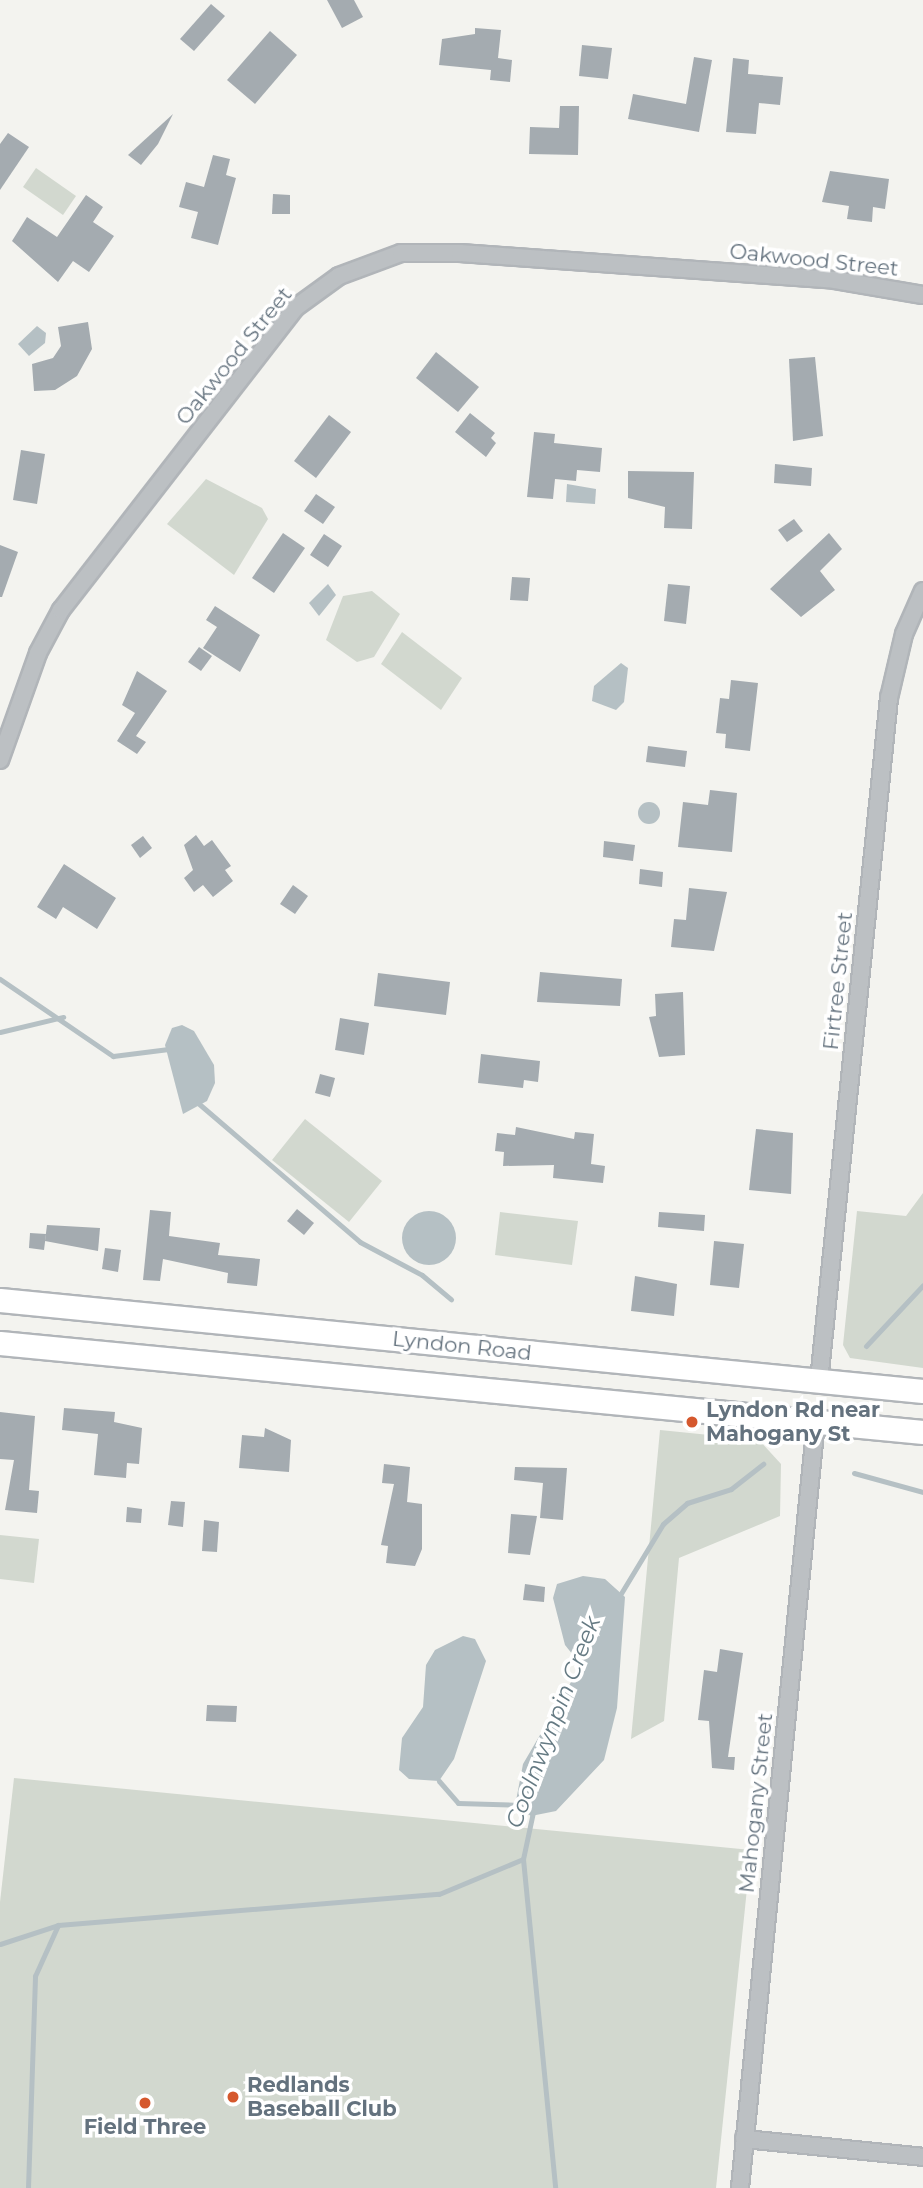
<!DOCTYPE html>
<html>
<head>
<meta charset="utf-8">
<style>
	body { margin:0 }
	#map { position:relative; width:923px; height:2188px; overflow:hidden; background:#f3f3ef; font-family:Montserrat,sans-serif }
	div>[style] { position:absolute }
	.green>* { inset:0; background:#d2d8cf }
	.water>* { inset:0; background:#b5c0c4 }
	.round { border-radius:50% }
	.stream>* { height:5px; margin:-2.5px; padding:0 2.5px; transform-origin:2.5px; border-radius:2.5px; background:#b5c0c4 }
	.building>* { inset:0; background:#a4abb0 }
	.roads { filter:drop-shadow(2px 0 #b1b5b9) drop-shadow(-2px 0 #b1b5b9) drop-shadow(0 2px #b1b5b9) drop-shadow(0 -2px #b1b5b9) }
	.street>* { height:16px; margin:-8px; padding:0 8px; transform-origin:8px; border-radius:8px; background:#bcc0c3 }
	.secondary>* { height:23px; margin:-11.5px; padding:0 11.5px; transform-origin:11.5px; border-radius:11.5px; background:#fff }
	.dots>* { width:19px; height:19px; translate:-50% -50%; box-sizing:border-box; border:4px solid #fff; border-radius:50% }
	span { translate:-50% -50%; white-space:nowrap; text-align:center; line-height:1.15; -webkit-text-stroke:7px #fff; paint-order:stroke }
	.street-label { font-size:21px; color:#64727e }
	.poi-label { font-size:21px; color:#64727e; font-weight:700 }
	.left { translate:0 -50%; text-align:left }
	.water-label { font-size:23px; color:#657a83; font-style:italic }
</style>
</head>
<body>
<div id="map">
	<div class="green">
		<i style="clip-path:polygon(36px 168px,76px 196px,63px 215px,23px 187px)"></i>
		<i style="clip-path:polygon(206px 479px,262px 508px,268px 519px,234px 575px,167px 524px)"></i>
		<i style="clip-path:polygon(372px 591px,400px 614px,374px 657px,357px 662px,326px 640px,343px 596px)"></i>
		<i style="clip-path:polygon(402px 632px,462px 678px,441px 710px,381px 664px)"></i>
		<i style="clip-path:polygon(305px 1119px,382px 1181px,349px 1222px,272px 1160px)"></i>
		<i style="clip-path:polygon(923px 1193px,923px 1368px,850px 1358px,843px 1345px,857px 1211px,906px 1216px)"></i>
		<i style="clip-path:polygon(500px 1212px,578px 1221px,572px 1265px,495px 1255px)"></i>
		<i style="clip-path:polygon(660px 1430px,759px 1440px,781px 1464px,780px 1516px,679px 1558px,664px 1721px,631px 1739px)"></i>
		<i style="clip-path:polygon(0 1535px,39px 1539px,34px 1583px,0 1579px)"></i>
		<i style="clip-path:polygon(14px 1778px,751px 1850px,716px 2188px,0 2188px,0 1902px)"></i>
	</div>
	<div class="water">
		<i style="clip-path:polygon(37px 326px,46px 333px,45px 343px,29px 356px,18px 344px)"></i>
		<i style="clip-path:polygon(567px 484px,596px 489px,595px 504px,566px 502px)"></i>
		<i style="clip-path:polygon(328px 584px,336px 595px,319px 616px,309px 603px)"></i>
		<i style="clip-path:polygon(621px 663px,628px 668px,624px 702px,616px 710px,592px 701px,594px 686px)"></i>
		<i class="round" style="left:638px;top:802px;width:22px;height:22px"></i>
		<i style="clip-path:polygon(182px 1025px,194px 1031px,214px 1065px,215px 1083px,207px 1101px,183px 1114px,165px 1045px,172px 1028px)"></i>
		<i class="round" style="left:402px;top:1211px;width:54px;height:54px"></i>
		<i style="clip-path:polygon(583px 1576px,605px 1579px,625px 1597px,617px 1708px,604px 1760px,556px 1811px,531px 1816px,515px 1806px,523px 1764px,581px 1665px,565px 1645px,553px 1598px,557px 1584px)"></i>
		<i style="clip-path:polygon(463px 1636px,475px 1639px,486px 1661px,454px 1759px,439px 1781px,409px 1779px,399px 1770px,402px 1738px,423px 1707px,426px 1665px,435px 1650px)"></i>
	</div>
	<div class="stream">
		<i style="left:0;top:979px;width:137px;rotate:34.3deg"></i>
		<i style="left:113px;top:1056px;width:56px;rotate:-7.1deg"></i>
		<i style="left:0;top:1032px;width:65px;rotate:-13.4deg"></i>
		<i style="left:198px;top:1103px;width:213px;rotate:40.6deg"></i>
		<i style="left:360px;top:1242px;width:70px;rotate:28deg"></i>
		<i style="left:422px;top:1275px;width:38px;rotate:40deg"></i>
		<i style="left:866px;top:1346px;width:83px;rotate:-46.9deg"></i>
		<i style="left:854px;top:1473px;width:72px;rotate:15.4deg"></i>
		<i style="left:620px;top:1595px;width:83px;rotate:-58.8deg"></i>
		<i style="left:663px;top:1524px;width:32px;rotate:-41deg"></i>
		<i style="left:687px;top:1503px;width:46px;rotate:-17.7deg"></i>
		<i style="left:731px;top:1489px;width:41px;rotate:-38deg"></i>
		<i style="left:439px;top:1781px;width:29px;rotate:49deg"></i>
		<i style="left:458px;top:1803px;width:62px;rotate:1.8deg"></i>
		<i style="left:533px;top:1812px;width:48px;rotate:102deg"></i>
		<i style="left:523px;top:1859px;width:331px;rotate:84.4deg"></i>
		<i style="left:0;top:1944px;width:61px;rotate:-18.1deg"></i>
		<i style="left:58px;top:1925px;width:382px;rotate:-4.7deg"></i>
		<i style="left:439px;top:1894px;width:91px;rotate:-22.6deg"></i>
		<i style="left:28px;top:2188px;width:212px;rotate:-88.1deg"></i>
		<i style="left:35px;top:1976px;width:56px;rotate:-65.7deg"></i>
	</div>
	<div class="building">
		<i style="clip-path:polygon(327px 0,354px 0,363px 17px,342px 28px)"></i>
		<i style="clip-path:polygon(211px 4px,225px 16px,194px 51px,180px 39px)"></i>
		<i style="clip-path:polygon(475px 28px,501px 30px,498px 58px,512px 60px,510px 82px,490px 80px,491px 70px,439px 65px,442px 39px,475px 34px)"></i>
		<i style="clip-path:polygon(270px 31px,297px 55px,255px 104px,227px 80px)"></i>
		<i style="clip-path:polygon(582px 45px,612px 48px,608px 79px,579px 76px)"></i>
		<i style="clip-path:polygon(694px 57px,712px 60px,699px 132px,628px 119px,633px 94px,686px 104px)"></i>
		<i style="clip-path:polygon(733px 58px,749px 60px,748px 74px,783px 77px,780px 105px,759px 103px,756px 134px,726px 132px)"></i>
		<i style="clip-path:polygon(560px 106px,579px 106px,578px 155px,529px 154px,530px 127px,559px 128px)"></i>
		<i style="clip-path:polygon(173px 114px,158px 144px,141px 165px,128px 155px)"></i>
		<i style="clip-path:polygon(8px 133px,29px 147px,0 190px,0 144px)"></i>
		<i style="clip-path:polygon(213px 155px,230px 159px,226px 175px,236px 178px,218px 245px,191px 238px,198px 212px,179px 207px,186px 182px,204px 187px)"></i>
		<i style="clip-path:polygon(830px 171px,889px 179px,885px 209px,873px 207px,872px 222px,847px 219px,849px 206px,822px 202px)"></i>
		<i style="clip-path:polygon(273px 194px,290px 195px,290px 214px,272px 214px)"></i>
		<i style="clip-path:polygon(86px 195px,103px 207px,93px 222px,114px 236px,89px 272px,73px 261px,58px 282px,12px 241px,27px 217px,57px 237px)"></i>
		<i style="clip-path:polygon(88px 322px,92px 349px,77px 376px,55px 390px,34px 391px,32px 364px,53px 358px,61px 346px,58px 327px)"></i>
		<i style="clip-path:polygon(436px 352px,479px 387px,458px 412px,416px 378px)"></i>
		<i style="clip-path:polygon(815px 357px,823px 436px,793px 441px,789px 359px)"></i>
		<i style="clip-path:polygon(470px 413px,495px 433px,491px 438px,496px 443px,486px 457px,455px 432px)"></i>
		<i style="clip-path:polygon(329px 415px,351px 432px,316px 478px,294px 461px)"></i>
		<i style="clip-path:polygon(534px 432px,555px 434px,554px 443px,602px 448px,600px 472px,577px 470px,576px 481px,555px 479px,553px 499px,527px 497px)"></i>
		<i style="clip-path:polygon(21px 450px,45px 454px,37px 504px,13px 500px)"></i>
		<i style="clip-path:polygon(775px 464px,812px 468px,811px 486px,774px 483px)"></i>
		<i style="clip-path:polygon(628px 471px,694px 472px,692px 529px,664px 528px,665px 507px,628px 498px)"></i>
		<i style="clip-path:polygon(316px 494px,335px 507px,323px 524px,304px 511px)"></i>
		<i style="clip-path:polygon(794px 519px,803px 531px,787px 542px,778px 530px)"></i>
		<i style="clip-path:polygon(283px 533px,305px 548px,274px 593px,252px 578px)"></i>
		<i style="clip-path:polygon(829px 533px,842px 549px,820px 571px,835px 590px,801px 617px,770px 589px)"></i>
		<i style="clip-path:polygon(324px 534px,342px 546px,328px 567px,310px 555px)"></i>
		<i style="clip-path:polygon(0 545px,18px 552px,2px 597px,0 597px)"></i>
		<i style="clip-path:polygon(512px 577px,530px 578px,528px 601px,510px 600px)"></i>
		<i style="clip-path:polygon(668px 584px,690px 586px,686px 624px,664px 621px)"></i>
		<i style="clip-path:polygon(215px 606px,260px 635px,240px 672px,203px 648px,217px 627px,206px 620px)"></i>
		<i style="clip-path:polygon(199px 647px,212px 656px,201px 671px,188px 662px)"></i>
		<i style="clip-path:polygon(137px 671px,167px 691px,136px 736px,146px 742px,137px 754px,117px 741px,135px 713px,122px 705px)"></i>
		<i style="clip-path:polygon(731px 680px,758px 683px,750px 751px,725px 748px,726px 734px,716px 733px,720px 698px,729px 699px)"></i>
		<i style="clip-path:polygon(648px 746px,687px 751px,685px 767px,646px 762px)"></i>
		<i style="clip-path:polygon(710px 790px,737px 793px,732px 852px,678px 847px,683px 802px,708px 805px)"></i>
		<i style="clip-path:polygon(196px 835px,204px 846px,212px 840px,231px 866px,225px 870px,233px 881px,213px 897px,203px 885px,194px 892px,184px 878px,193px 870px,184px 845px)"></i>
		<i style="clip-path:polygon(143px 836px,152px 848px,140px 858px,131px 845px)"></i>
		<i style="clip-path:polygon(604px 841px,635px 845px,633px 861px,603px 857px)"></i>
		<i style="clip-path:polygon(64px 864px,116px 898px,97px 929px,63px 907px,56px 919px,37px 907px)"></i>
		<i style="clip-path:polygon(640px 869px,663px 872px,662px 887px,639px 884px)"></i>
		<i style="clip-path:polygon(293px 885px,308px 896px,295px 914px,280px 904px)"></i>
		<i style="clip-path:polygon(689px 888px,727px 892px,714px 951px,671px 947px,674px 919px,686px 920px)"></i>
		<i style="clip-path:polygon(540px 972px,622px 979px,620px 1006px,537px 1002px)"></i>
		<i style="clip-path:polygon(378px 973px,450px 982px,446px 1015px,374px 1006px)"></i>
		<i style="clip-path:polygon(683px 992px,685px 1055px,659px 1057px,649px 1017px,656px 1016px,655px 994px)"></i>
		<i style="clip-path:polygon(340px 1018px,369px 1023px,364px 1055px,335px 1050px)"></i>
		<i style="clip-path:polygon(481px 1054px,540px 1061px,538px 1082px,524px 1080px,523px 1088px,478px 1083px)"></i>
		<i style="clip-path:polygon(320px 1074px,335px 1078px,330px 1097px,315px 1093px)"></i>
		<i style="clip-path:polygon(516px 1127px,574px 1139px,575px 1132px,594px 1134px,591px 1164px,605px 1166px,603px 1183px,553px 1178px,554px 1165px,503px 1166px,504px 1152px,495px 1151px,497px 1133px,515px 1135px)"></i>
		<i style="clip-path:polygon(756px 1129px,793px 1133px,791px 1194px,749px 1190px)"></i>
		<i style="clip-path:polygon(297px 1209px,314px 1223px,304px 1235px,287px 1221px)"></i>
		<i style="clip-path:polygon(150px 1210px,171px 1212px,169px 1236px,220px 1243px,218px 1255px,260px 1259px,257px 1286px,227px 1283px,228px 1273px,163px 1259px,160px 1281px,143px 1280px)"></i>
		<i style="clip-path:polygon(659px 1212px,705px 1215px,704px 1231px,658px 1227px)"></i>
		<i style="clip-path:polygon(47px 1225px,100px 1228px,98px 1251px,45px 1241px)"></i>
		<i style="clip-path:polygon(30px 1233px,46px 1234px,44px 1250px,29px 1248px)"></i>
		<i style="clip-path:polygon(714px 1241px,744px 1244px,739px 1288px,710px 1285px)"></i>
		<i style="clip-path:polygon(105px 1248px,121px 1250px,118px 1272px,102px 1269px)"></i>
		<i style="clip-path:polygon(635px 1276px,677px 1284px,674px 1316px,631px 1311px)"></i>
		<i style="clip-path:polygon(64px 1408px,115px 1412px,114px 1422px,142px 1428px,139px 1464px,127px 1463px,126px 1478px,94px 1475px,98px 1434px,62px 1430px)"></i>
		<i style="clip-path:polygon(0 1412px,35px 1416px,29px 1490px,39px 1491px,37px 1513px,5px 1510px,14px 1460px,0 1459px)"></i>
		<i style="clip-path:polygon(265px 1428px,291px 1440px,289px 1472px,239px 1468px,242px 1435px,264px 1437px)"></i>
		<i style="clip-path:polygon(384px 1464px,410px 1467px,407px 1502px,422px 1504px,422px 1549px,415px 1566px,386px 1563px,388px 1546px,381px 1545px,394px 1484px,382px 1483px)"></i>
		<i style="clip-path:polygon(515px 1467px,567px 1468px,563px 1520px,540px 1518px,543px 1483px,514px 1480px)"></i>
		<i style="clip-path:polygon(171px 1501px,185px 1502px,183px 1527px,168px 1525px)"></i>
		<i style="clip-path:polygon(127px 1507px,142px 1509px,141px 1523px,126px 1522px)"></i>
		<i style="clip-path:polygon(511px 1514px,537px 1516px,530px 1555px,508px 1553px)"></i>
		<i style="clip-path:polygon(204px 1520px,219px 1522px,217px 1552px,202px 1551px)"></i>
		<i style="clip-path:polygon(525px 1584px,545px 1587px,544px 1602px,523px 1600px)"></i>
		<i style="clip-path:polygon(720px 1649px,743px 1653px,728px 1757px,735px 1757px,734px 1770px,712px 1768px,709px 1721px,698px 1720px,704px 1670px,717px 1672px)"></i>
		<i style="clip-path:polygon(207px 1705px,237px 1706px,236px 1722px,206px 1721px)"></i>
	</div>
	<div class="roads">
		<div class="street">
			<i style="left:0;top:760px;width:114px;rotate:-70.4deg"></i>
			<i style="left:38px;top:653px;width:49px;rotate:-61.9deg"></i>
			<i style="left:61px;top:610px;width:382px;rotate:-52.2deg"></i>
			<i style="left:295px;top:308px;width:54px;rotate:-36deg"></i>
			<i style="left:339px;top:276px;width:66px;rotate:-20.4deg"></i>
			<i style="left:401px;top:253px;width:59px"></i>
			<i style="left:460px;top:253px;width:376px;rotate:4.1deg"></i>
			<i style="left:835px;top:280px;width:89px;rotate:9.7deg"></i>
			<i style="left:819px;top:1381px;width:687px;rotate:-84.15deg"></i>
			<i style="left:889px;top:698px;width:66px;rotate:-76.8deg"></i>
			<i style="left:904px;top:634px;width:47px;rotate:-66.2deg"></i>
			<i style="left:744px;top:2139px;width:180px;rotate:5.7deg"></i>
			<i style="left:740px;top:2188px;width:771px;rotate:-84.34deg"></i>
		</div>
		<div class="secondary">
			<i style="left:0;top:1300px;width:927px;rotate:5.63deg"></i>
			<i style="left:0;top:1343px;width:927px;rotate:5.51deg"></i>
		</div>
	</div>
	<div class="dots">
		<i style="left:692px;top:1422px;background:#d5582d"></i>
		<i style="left:233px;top:2097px;background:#d5582d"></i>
		<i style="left:145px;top:2103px;background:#d5582d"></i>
	</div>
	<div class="street-label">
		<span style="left:814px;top:260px;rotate:6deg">Oakwood Street</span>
		<span style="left:234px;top:356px;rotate:-51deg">Oakwood Street</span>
		<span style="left:838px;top:981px;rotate:-84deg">Firtree Street</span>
		<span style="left:462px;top:1346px;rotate:6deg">Lyndon Road</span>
		<span style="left:756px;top:1803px;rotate:-84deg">Mahogany Street</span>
	</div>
	<div class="poi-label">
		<span class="left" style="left:706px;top:1422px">Lyndon Rd near<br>Mahogany St</span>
		<span class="left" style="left:247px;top:2097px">Redlands<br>Baseball Club</span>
		<span style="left:145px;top:2127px">Field Three</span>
	</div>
	<div class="water-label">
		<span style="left:553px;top:1722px;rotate:-69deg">Coolnwynpin Creek</span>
	</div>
</div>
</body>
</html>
